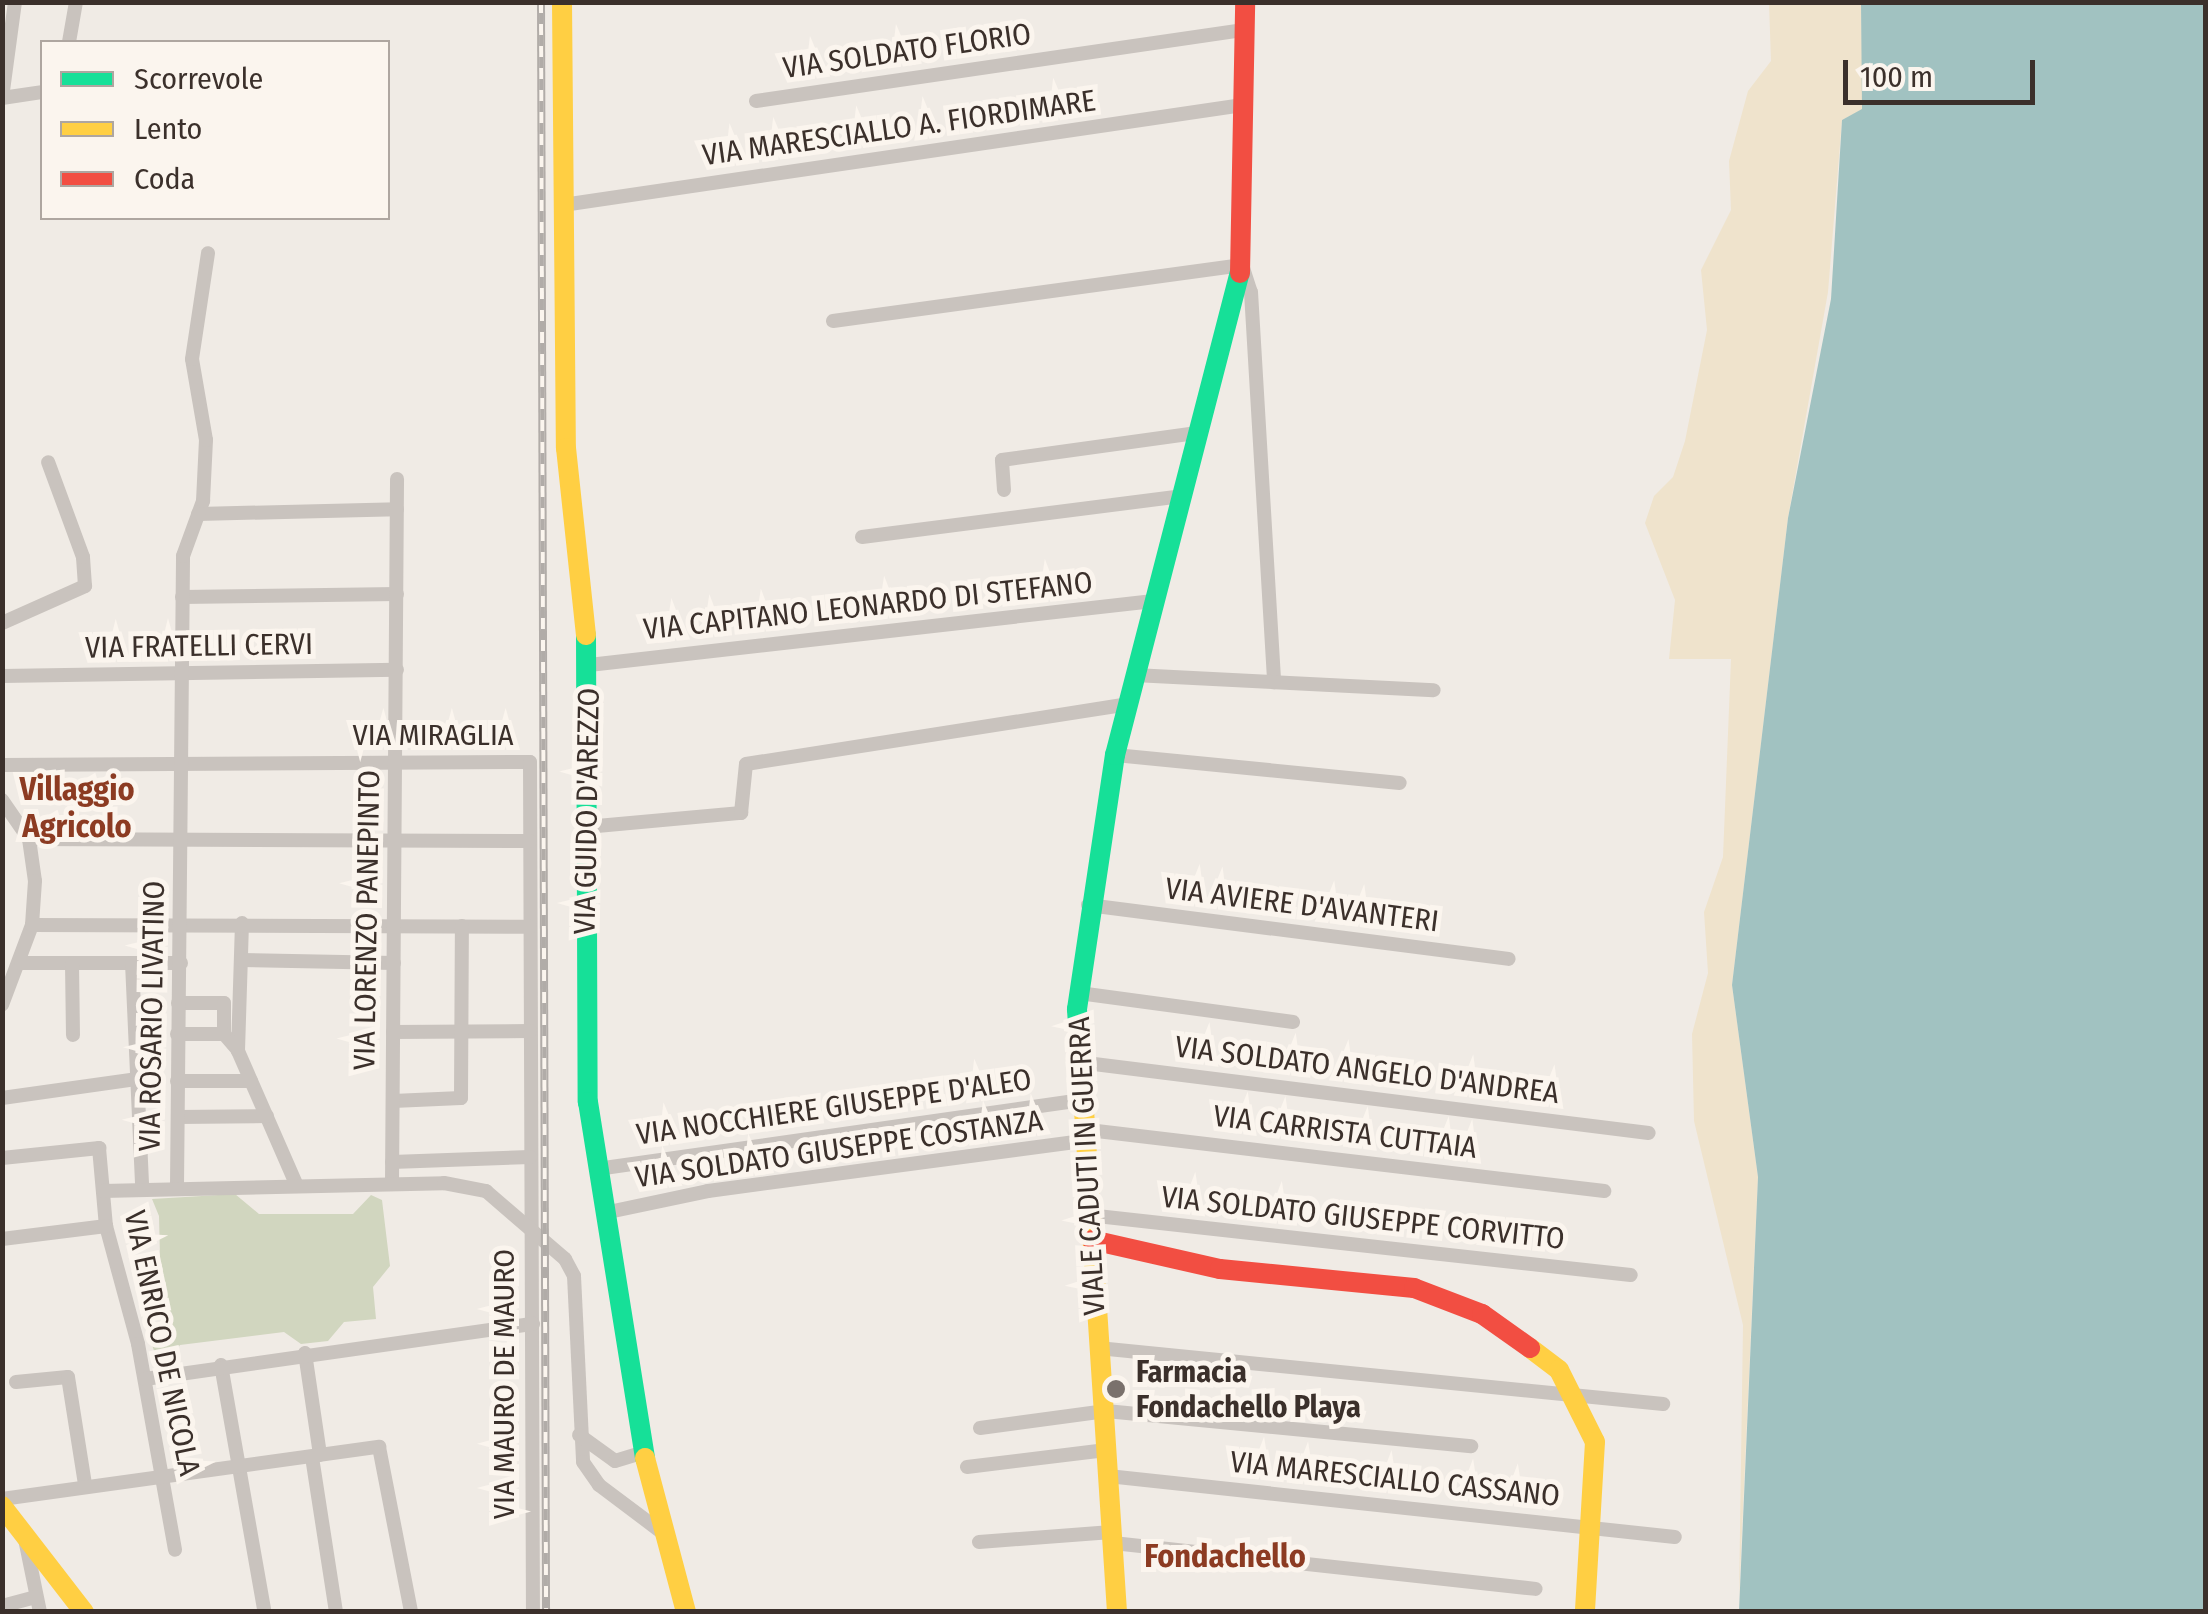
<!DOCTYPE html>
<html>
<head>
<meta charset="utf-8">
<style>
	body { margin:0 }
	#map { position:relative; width:2208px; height:1614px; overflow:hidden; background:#f0ebe5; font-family:"Fira Sans Condensed",sans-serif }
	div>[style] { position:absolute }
	.green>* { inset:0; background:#d1d6bf }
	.sand>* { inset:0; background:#efe3cc }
	.water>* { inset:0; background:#a1c2c1 }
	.street>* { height:14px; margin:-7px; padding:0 7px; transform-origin:7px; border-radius:7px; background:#c9c3be }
	.fast>* { height:20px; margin:-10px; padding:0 10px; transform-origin:10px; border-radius:10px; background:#16e098 }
	.slow>* { height:20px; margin:-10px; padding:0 10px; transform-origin:10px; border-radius:10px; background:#ffcf43 }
	.jam>* { height:20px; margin:-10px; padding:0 10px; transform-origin:10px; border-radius:10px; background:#f24e42 }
	.rail>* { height:8px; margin-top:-4px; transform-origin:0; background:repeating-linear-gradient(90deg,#fbf5ee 0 11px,#b1aca8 0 22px); box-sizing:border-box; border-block:2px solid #b1aca8 }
	.dots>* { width:28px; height:28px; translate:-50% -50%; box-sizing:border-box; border:5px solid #fbf5ee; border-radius:50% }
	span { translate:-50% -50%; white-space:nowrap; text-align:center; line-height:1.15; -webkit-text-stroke:10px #fbf5ee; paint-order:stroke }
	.street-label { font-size:30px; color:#3b302b }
	.poi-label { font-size:30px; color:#3b302b; font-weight:700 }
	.left { translate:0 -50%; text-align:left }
	.neighbourhood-label { font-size:32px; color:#8c3b22; font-weight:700 }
	.frame { position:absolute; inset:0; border:5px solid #3b302b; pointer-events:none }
	.legend { position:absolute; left:40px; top:40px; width:350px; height:180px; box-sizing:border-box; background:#fbf5ee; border:2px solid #aea6a0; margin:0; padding:12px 18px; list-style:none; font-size:30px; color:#3b302b }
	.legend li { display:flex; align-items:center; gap:20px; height:50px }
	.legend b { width:50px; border:2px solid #aea6a0 }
	.scale { position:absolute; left:1843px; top:60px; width:192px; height:45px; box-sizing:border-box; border:5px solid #3b302b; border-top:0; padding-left:12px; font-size:30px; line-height:35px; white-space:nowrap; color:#3b302b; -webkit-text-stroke:8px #fbf5ee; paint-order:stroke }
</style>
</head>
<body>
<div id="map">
	<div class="green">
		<i style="clip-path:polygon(235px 1194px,259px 1214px,353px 1214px,371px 1195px,382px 1200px,390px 1266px,373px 1287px,376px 1319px,344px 1322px,328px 1341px,301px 1344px,284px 1332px,180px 1345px,169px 1360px,158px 1362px,152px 1345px,162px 1337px,159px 1216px,152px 1199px)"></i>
	</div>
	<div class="sand">
		<i style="clip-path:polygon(1769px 3px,1861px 3px,1863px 89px,1862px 110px,1842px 120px,1828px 292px,1788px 518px,1732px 985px,1758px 1177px,1739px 1598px,1743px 1325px,1694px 1121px,1692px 1034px,1708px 973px,1704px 912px,1723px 857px,1731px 659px,1669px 659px,1675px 600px,1645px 523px,1654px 496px,1673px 477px,1685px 441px,1707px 330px,1701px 270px,1731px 210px,1729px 161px,1748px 91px,1771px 61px)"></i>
	</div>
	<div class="water">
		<i style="clip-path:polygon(1861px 3px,2205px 3px,2205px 1611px,1739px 1611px,1758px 1177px,1732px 985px,1788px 518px,1831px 299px,1842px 120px,1862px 109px)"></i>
	</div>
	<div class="street">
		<i style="left:69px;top:42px;width:41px;rotate:-80.1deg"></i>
		<i style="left:2px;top:98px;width:97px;rotate:-82.3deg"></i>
		<i style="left:2px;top:98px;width:40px;rotate:-8.5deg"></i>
		<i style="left:756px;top:101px;width:493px;rotate:-8.3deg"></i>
		<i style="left:563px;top:205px;width:687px;rotate:-8.37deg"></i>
		<i style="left:833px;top:321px;width:413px;rotate:-7.8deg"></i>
		<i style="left:1242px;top:265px;width:28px;rotate:72deg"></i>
		<i style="left:1251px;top:292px;width:391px;rotate:86.6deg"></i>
		<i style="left:1004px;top:490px;width:30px;rotate:-94deg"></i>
		<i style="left:1002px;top:460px;width:197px;rotate:-7.9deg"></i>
		<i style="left:198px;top:514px;width:199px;rotate:-1.4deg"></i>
		<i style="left:862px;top:537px;width:322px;rotate:-7.3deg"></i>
		<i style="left:182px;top:597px;width:215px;rotate:-0.8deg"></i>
		<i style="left:2px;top:623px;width:91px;rotate:-24deg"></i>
		<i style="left:85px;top:586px;width:29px;rotate:-94deg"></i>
		<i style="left:83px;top:557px;width:101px;rotate:-110.2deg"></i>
		<i style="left:589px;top:665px;width:568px;rotate:-6.47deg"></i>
		<i style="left:1134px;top:675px;width:300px;rotate:2.9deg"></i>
		<i style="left:2px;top:676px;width:395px;rotate:-0.9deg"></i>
		<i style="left:1115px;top:755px;width:286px;rotate:5.6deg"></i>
		<i style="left:2px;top:765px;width:528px;rotate:-0.33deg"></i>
		<i style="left:530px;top:762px;width:850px;rotate:89.8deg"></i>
		<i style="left:2px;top:800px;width:47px;rotate:55.3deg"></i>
		<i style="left:29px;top:839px;width:42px;rotate:81.9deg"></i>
		<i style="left:35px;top:881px;width:44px;rotate:93.9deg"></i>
		<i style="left:32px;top:925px;width:85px;rotate:110.6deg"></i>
		<i style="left:586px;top:827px;width:156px;rotate:-5.2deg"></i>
		<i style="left:741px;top:813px;width:49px;rotate:-84.2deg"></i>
		<i style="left:746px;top:764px;width:386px;rotate:-8.9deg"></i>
		<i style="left:29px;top:839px;width:501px;rotate:0.23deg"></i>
		<i style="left:1088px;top:905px;width:424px;rotate:7.3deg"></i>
		<i style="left:242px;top:923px;width:128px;rotate:91.8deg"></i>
		<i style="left:238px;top:1051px;width:145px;rotate:66.4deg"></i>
		<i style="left:32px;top:925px;width:498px;rotate:0.2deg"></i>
		<i style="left:241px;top:960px;width:153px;rotate:1.1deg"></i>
		<i style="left:21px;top:963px;width:160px"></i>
		<i style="left:132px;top:963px;width:224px;rotate:87.4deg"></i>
		<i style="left:72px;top:964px;width:71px;rotate:89.2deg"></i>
		<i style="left:1079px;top:993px;width:216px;rotate:7.7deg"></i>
		<i style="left:178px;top:1003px;width:46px"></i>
		<i style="left:224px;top:1003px;width:31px;rotate:90deg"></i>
		<i style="left:224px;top:1034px;width:21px;rotate:49deg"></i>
		<i style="left:393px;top:1032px;width:137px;rotate:-0.4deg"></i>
		<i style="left:177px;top:1034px;width:47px"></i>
		<i style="left:1078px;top:1062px;width:575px;rotate:7.09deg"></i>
		<i style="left:177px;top:1081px;width:74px"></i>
		<i style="left:2px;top:1098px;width:137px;rotate:-8deg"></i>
		<i style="left:393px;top:1101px;width:68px;rotate:-2.5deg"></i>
		<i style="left:461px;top:1098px;width:172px;rotate:-89.7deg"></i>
		<i style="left:178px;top:1117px;width:89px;rotate:-0.6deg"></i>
		<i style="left:1080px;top:1129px;width:528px;rotate:6.75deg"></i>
		<i style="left:2px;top:1158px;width:98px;rotate:-5.9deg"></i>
		<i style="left:99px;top:1148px;width:78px;rotate:84.9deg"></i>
		<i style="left:106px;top:1226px;width:122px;rotate:74.8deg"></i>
		<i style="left:138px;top:1344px;width:209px;rotate:79.8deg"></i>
		<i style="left:392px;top:1162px;width:138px;rotate:-2.1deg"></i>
		<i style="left:597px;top:1169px;width:488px;rotate:-8.1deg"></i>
		<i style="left:392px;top:1183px;width:704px;rotate:-89.59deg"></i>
		<i style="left:177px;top:1185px;width:629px;rotate:-89.45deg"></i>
		<i style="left:183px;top:556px;width:59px;rotate:-70deg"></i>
		<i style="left:203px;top:501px;width:61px;rotate:-87.2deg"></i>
		<i style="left:206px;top:440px;width:82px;rotate:-99.8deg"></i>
		<i style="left:192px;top:359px;width:107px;rotate:-81.4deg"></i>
		<i style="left:103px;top:1191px;width:341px;rotate:-1.3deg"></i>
		<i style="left:444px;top:1183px;width:43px;rotate:10.8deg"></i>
		<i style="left:486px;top:1191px;width:104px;rotate:40.7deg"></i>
		<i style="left:565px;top:1259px;width:19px;rotate:62deg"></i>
		<i style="left:574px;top:1276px;width:186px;rotate:87.2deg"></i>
		<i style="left:583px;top:1462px;width:28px;rotate:55deg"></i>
		<i style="left:599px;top:1485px;width:80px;rotate:36.9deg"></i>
		<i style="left:604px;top:1213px;width:106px;rotate:-11.9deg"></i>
		<i style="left:708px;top:1191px;width:376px;rotate:-7.6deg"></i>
		<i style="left:1088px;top:1215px;width:546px;rotate:6.31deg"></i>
		<i style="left:2px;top:1239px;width:105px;rotate:-7.1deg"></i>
		<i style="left:1098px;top:1348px;width:568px;rotate:5.66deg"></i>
		<i style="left:305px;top:1353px;width:103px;rotate:81.6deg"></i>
		<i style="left:221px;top:1365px;width:248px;rotate:80deg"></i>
		<i style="left:145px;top:1379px;width:392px;rotate:-8.1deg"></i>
		<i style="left:16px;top:1382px;width:52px;rotate:-5.5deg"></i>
		<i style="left:68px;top:1377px;width:108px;rotate:81deg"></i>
		<i style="left:980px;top:1428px;width:127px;rotate:-7.7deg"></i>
		<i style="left:1106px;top:1411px;width:367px;rotate:5.5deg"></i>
		<i style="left:579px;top:1435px;width:44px;rotate:35.8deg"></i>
		<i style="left:615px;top:1461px;width:30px;rotate:-17deg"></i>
		<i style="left:312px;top:1457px;width:157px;rotate:81.2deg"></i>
		<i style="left:967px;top:1467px;width:140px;rotate:-7deg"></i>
		<i style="left:1108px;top:1476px;width:570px;rotate:6.14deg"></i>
		<i style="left:2px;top:1499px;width:381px;rotate:-7.9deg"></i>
		<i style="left:379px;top:1447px;width:168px;rotate:79deg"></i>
		<i style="left:25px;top:1539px;width:75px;rotate:78.4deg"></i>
		<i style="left:979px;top:1542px;width:133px;rotate:-4.3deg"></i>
		<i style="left:1113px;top:1543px;width:425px;rotate:6.2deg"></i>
		<i style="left:2px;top:1606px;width:34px;rotate:-15deg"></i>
	</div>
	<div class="fast">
		<i style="left:586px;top:635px;width:467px;rotate:89.8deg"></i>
		<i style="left:588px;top:1102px;width:361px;rotate:80.9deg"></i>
		<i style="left:1084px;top:1110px;width:101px;rotate:-94deg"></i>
		<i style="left:1077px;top:1009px;width:257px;rotate:-81.5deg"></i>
		<i style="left:1115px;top:755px;width:498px;rotate:-75.5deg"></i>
	</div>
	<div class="slow">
		<i style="left:562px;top:2px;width:446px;rotate:89.5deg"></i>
		<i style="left:566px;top:448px;width:188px;rotate:83.9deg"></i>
		<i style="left:1084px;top:1110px;width:503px;rotate:86.24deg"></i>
		<i style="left:1530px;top:1348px;width:36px;rotate:37deg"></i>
		<i style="left:1559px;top:1370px;width:80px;rotate:63.4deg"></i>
		<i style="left:1595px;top:1442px;width:170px;rotate:93.4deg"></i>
		<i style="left:645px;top:1458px;width:159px;rotate:75.1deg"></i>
		<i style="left:2px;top:1506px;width:134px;rotate:52.3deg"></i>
	</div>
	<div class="jam">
		<i style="left:1240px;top:273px;width:271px;rotate:-88.9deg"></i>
		<i style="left:1092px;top:1240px;width:131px;rotate:12.8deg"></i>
		<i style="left:1220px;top:1269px;width:195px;rotate:5.6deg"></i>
		<i style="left:1414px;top:1288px;width:73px;rotate:20.9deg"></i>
		<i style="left:1482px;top:1314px;width:59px;rotate:35.3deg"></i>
	</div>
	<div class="rail">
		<i style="left:541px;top:2px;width:1610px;rotate:89.82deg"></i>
	</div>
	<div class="dots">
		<i style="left:1116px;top:1389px;background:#7a716c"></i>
	</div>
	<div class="street-label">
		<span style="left:907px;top:51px;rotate:-8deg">VIA SOLDATO FLORIO</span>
		<span style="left:899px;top:128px;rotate:-8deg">VIA MARESCIALLO A. FIORDIMARE</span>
		<span style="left:868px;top:606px;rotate:-6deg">VIA CAPITANO LEONARDO DI STEFANO</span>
		<span style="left:199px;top:646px;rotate:-1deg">VIA FRATELLI CERVI</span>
		<span style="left:433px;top:735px">VIA MIRAGLIA</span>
		<span style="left:587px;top:811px;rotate:-89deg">VIA GUIDO D'AREZZO</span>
		<span style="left:1302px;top:905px;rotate:7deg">VIA AVIERE D'AVANTERI</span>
		<span style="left:367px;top:920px;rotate:-89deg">VIA LORENZO PANEPINTO</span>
		<span style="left:152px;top:1016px;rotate:-89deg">VIA ROSARIO LIVATINO</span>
		<span style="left:1367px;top:1070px;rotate:7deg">VIA SOLDATO ANGELO D'ANDREA</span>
		<span style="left:834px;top:1107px;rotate:-8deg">VIA NOCCHIERE GIUSEPPE D'ALEO</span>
		<span style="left:1345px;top:1132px;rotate:7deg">VIA CARRISTA CUTTAIA</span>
		<span style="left:839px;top:1149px;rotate:-8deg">VIA SOLDATO GIUSEPPE COSTANZA</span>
		<span style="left:1087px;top:1166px;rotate:-93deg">VIALE CADUTI IN GUERRA</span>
		<span style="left:1363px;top:1218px;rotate:6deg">VIA SOLDATO GIUSEPPE CORVITTO</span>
		<span style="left:162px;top:1343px;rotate:78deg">VIA ENRICO DE NICOLA</span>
		<span style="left:504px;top:1384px;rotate:-90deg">VIA MAURO DE MAURO</span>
		<span style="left:1395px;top:1479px;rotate:6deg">VIA MARESCIALLO CASSANO</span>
	</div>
	<div class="poi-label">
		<span class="left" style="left:1136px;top:1389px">Farmacia<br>Fondachello Playa</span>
	</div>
	<div class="neighbourhood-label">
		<span style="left:77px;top:808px">Villaggio<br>Agricolo</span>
		<span style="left:1225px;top:1556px">Fondachello</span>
	</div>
	<div class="frame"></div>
	<ul class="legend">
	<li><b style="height:12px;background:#16e098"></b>Scorrevole</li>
	<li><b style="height:12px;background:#ffcf43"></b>Lento</li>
	<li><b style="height:12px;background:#f24e42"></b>Coda</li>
	</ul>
	<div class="scale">100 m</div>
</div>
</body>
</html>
